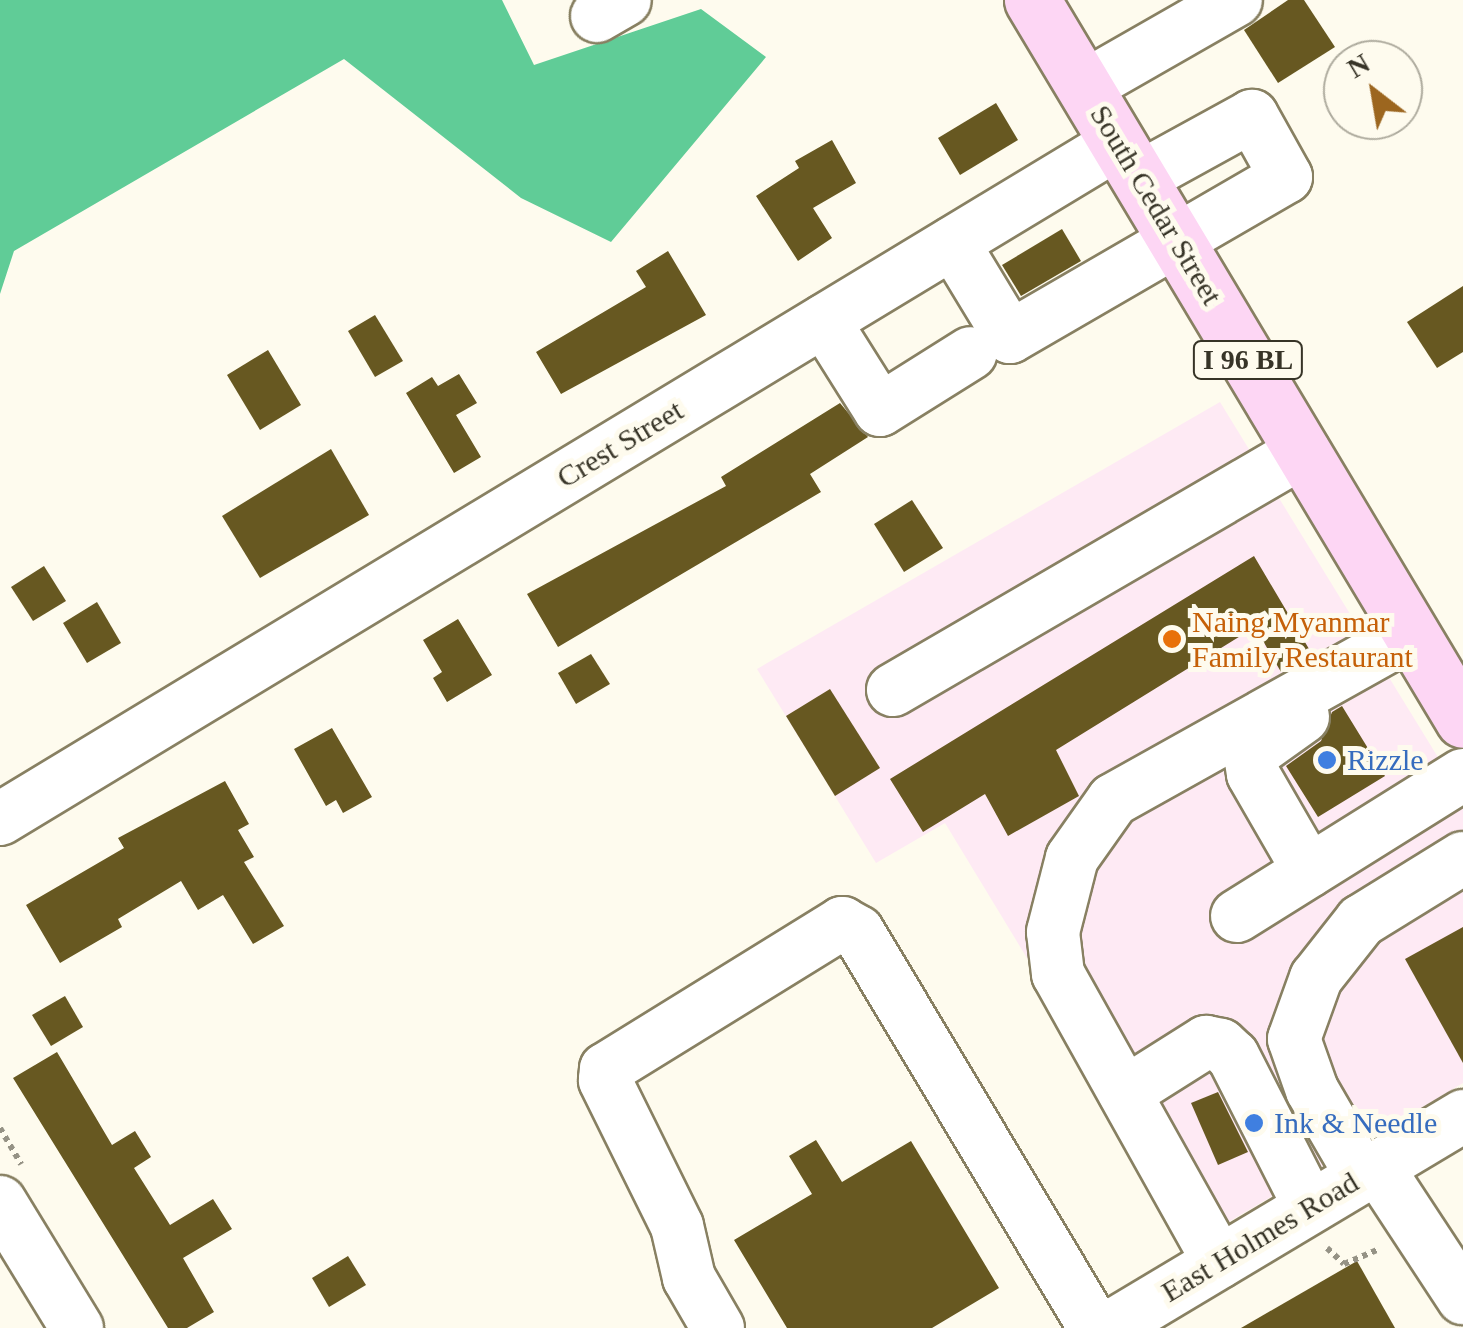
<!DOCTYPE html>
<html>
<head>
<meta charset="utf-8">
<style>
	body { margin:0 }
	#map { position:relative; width:1463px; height:1328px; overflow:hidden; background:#fefbee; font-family:"Times New Roman",serif }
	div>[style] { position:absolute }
	.commercial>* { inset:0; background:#feeaf4 }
	.forest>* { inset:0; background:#60cc97 }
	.building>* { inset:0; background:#675821 }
	.path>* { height:6px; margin-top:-3px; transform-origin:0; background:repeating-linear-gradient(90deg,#959285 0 5px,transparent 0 10px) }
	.roads { filter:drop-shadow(2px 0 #888062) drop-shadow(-2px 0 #888062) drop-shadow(0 2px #888062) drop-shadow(0 -2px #888062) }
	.minor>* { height:52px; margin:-26px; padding:0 26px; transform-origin:26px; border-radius:26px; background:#fff }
	.major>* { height:55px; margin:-27.5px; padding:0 27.5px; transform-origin:27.5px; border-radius:27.5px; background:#fdd6f4 }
	.dots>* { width:28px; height:28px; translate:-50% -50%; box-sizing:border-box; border:5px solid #fefbee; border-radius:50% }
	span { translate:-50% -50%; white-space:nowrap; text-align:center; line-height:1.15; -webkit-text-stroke:10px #fefbee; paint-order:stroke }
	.shield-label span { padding:2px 8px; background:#fefbee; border:2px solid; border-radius:8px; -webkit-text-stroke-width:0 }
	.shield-label { font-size:28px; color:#373427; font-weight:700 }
	.street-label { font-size:30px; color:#373427 }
	.food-label { font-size:30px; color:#c56008 }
	.left { translate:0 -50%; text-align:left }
	.shop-label { font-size:30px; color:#366cbe }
	.north { position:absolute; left:1323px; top:40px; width:100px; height:100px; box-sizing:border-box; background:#fefbee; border:2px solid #aeab9e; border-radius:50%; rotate:329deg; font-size:28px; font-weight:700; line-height:40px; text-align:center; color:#373427 }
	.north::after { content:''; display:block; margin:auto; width:35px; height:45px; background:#9c661f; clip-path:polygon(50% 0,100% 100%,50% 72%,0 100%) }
</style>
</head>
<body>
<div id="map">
	<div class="commercial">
		<i style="clip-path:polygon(1220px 402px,1463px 798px,1463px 1083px,1198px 1240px,945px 823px,876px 863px,757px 669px)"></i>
	</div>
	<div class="forest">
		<i style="clip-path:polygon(0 0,502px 0,534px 65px,701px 9px,766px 57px,611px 242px,521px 198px,344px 59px,14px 251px,0 294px)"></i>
	</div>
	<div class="building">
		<i style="clip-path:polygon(1288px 0,1304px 0,1335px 47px,1278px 83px,1244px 30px)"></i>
		<i style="clip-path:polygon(996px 103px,1018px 140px,960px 175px,938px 138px)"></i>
		<i style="clip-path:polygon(832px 140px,856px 183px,813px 208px,832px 238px,798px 261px,756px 196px,799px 168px,795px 161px)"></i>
		<i style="clip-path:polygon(1062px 229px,1081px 261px,1021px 296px,1002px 265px)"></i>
		<i style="clip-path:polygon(668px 251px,706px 315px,561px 394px,536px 352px,646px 287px,636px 271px)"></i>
		<i style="clip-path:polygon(1463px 286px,1463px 352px,1437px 368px,1407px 322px)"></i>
		<i style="clip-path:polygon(375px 315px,403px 361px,375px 377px,348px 331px)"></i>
		<i style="clip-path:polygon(268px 350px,301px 405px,260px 430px,227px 375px)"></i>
		<i style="clip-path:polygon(459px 374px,477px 403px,456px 415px,481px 457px,454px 473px,406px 393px,432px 377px,438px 386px)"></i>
		<i style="clip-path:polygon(840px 403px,868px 437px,810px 474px,821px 492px,558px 647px,527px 594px,726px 486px,721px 477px)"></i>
		<i style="clip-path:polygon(331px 449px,369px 515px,260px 578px,222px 516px)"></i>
		<i style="clip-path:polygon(912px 500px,943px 548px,904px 572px,874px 524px)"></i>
		<i style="clip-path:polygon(1254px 556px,1312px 654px,1281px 672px,1255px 627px,1056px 750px,1079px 796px,1008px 836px,985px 794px,923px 832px,890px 779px)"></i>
		<i style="clip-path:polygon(44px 566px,66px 601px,33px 621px,11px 587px)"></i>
		<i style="clip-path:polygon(97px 602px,121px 643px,87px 663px,63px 623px)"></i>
		<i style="clip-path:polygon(458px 619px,492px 675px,447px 702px,433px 678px,442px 672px,423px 640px)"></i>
		<i style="clip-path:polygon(591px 654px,610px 684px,576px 704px,558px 673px)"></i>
		<i style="clip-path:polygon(830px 689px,880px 768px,835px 796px,786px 716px)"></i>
		<i style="clip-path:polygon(1342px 706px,1385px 776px,1318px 817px,1286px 766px,1321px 741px,1332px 712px)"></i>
		<i style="clip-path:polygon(332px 728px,372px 797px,343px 813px,336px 800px,326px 806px,294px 749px)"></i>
		<i style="clip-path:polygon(225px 781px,249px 824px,238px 830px,254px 857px,244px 862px,284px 926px,253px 944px,223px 895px,198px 910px,181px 881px,118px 919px,122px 927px,60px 963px,26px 905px,124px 848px,118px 838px)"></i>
		<i style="clip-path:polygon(1463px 927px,1463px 1063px,1405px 959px)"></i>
		<i style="clip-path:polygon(65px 996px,83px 1027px,51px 1046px,32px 1015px)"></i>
		<i style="clip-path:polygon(57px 1052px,112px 1145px,135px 1131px,151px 1157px,134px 1168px,170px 1225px,213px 1199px,232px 1229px,183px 1258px,214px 1312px,187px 1328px,168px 1328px,13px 1078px)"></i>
		<i style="clip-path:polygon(1218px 1092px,1248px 1152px,1218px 1165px,1191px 1103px)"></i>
		<i style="clip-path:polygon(816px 1140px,842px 1182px,911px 1141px,999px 1288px,932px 1328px,787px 1328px,734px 1240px,812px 1194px,789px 1156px)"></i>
		<i style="clip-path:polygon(348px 1256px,366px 1285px,329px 1307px,312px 1278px)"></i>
		<i style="clip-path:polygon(1357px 1261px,1395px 1328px,1241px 1328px)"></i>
	</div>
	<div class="path">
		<i style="left:0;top:1128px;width:42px;rotate:59.7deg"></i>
		<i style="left:1327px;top:1248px;width:23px;rotate:43deg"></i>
		<i style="left:1344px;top:1264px;width:39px;rotate:-23deg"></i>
	</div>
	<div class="roads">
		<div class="minor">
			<i style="left:597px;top:16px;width:32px;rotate:-30deg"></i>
			<i style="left:1084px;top:87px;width:175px;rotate:-29.8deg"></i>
			<i style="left:953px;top:243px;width:110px;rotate:58.8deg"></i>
			<i style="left:1010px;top:337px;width:319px;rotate:-30.1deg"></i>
			<i style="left:1286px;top:177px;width:70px;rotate:-119.1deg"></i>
			<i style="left:1252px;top:116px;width:129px;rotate:151.2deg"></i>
			<i style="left:824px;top:321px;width:105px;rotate:57.8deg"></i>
			<i style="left:880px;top:410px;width:107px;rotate:-32.1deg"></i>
			<i style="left:893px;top:690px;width:475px;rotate:-30.2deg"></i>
			<i style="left:1303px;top:717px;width:65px;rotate:144.4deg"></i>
			<i style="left:1250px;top:755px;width:19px;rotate:81deg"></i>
			<i style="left:1253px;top:774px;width:112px;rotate:60deg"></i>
			<i style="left:0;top:819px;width:1306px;rotate:-31.16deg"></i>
			<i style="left:1237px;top:916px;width:266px;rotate:-32deg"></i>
			<i style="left:1125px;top:1093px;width:96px;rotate:-32.2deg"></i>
			<i style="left:1206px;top:1042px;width:15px;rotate:11deg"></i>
			<i style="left:1221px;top:1045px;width:16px;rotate:43deg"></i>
			<i style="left:1233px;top:1056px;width:169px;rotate:63deg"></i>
			<i style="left:1377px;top:1167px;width:157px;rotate:56.7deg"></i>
			<i style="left:1362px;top:1176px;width:99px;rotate:-120.2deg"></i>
			<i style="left:1312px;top:1090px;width:54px;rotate:-109.4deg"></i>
			<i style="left:1294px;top:1039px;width:65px;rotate:-70.2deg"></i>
			<i style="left:1316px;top:978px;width:73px;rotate:-51.7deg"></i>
			<i style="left:1361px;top:921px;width:120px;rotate:-31.7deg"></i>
			<i style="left:0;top:1202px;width:148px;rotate:58.6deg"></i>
			<i style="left:1219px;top:1262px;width:330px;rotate:-119.2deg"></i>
			<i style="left:1058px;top:974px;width:42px;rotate:-96.8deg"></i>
			<i style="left:1053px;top:932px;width:76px;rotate:-75.6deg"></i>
			<i style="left:1072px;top:858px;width:71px;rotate:-54.7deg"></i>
			<i style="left:1113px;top:800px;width:342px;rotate:-29.2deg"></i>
			<i style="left:718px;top:1328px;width:58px;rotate:-120.1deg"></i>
			<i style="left:689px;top:1278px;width:53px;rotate:-103deg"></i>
			<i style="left:677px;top:1226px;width:163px;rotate:-116.3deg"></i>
			<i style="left:605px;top:1080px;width:11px;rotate:-85deg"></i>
			<i style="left:606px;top:1069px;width:278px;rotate:-31.7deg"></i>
			<i style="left:842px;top:923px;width:18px;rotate:29deg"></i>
			<i style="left:858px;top:932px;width:462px;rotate:59.1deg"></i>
			<i style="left:1109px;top:1328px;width:413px;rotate:-30.9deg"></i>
		</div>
		<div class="major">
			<i style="left:1032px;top:0;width:839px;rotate:59.09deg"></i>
		</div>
	</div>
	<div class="dots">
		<i style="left:1172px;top:639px;background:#e8710a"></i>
		<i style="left:1327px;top:760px;background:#3f7fe0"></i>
		<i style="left:1254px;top:1123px;background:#3f7fe0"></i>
	</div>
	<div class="shield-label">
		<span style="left:1248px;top:360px">I 96 BL</span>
	</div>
	<div class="street-label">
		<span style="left:1156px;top:205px;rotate:59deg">South Cedar Street</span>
		<span style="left:620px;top:444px;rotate:-31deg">Crest Street</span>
		<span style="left:1260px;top:1237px;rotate:-31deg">East Holmes Road</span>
	</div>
	<div class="food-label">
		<span class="left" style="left:1192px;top:639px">Naing Myanmar<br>Family Restaurant</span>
	</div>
	<div class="shop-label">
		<span class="left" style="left:1347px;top:760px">Rizzle</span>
		<span class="left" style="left:1274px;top:1123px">Ink &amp; Needle</span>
	</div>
	<div class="north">N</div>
</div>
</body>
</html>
